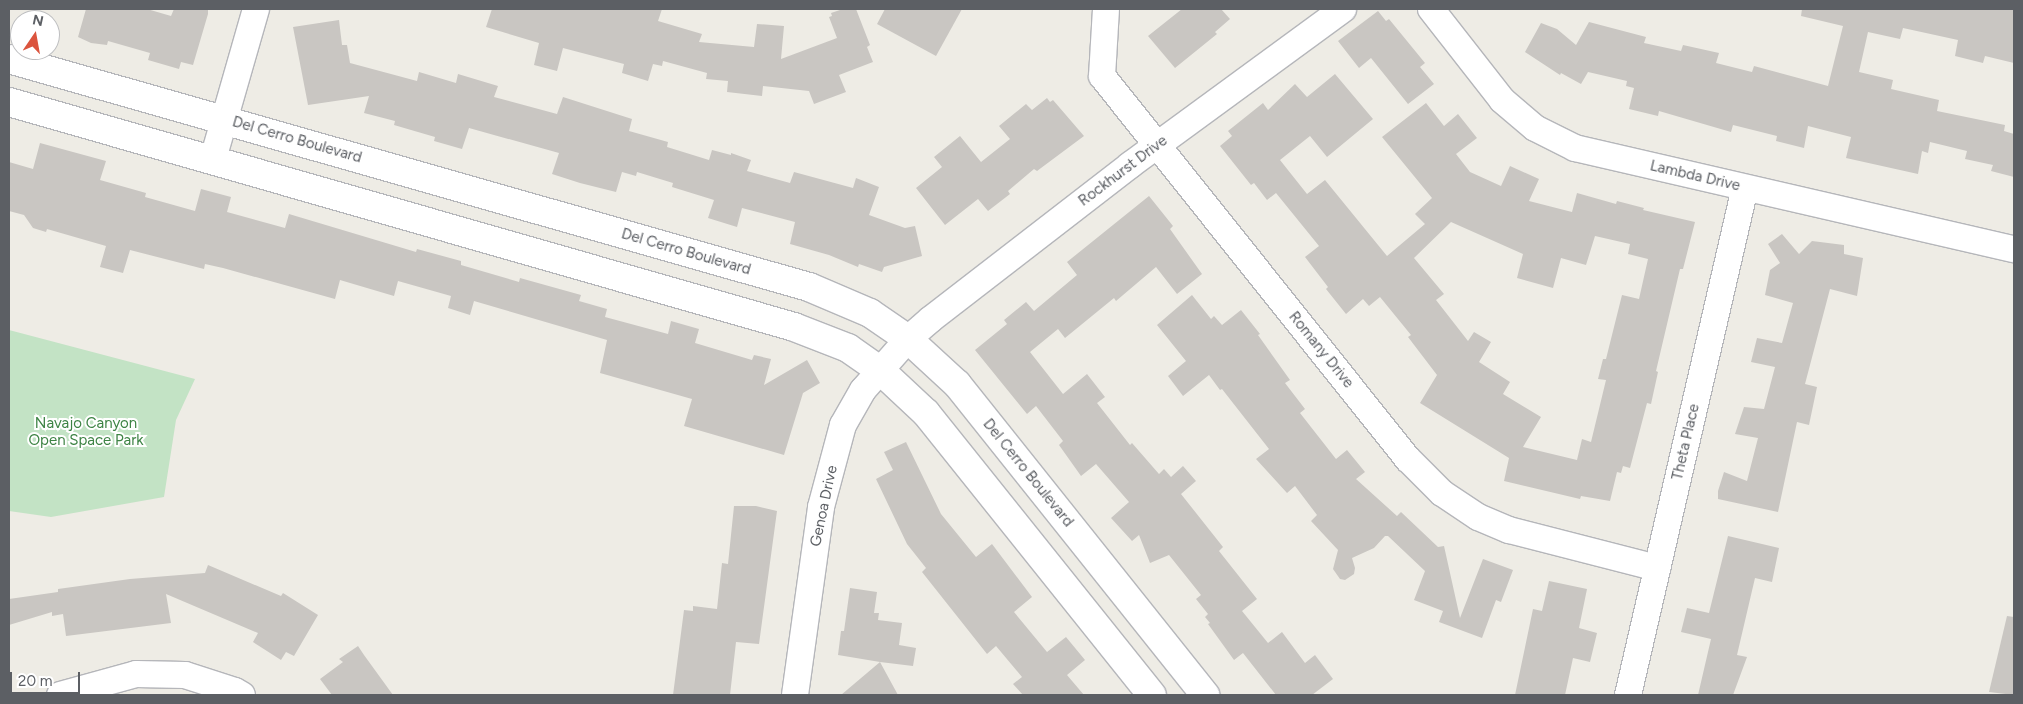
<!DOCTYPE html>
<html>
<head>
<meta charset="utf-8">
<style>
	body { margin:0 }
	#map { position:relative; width:2023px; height:704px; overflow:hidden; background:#eeece5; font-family:Figtree,sans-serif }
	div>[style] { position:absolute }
	.green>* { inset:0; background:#c3e3c5 }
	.building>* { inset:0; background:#c9c6c2 }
	.roads { filter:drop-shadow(1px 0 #b5b6ba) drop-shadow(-1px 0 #b5b6ba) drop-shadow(0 1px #b5b6ba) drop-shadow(0 -1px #b5b6ba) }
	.street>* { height:26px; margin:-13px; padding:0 13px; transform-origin:13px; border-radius:13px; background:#fff }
	.secondary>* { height:28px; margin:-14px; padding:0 14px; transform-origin:14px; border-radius:14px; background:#fff }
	span { translate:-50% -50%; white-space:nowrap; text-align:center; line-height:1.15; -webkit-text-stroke:4px #fff; paint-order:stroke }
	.street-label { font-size:15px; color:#5c5f64 }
	.park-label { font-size:15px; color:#3d8344 }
	.frame { position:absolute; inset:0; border:10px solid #5c5f64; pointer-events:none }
	.north { position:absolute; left:10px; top:10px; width:50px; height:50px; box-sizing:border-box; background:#fff; border:1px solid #bebfc1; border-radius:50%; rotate:12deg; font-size:14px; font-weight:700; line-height:20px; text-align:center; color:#5c5f64 }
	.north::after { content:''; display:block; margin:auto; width:18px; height:22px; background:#db543e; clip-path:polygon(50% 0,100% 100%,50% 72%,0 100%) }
	.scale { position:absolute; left:10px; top:672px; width:70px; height:22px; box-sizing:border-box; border:2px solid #5c5f64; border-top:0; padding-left:6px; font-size:15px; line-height:18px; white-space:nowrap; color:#5c5f64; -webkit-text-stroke:4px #fff; paint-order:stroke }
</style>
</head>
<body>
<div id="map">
	<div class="green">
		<i style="clip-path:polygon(9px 330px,195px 379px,176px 420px,164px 497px,51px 517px,9px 511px)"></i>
	</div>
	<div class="building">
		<i style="clip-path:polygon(86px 9px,147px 9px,171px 16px,174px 9px,208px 9px,208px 14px,193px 65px,181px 62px,179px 69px,148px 60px,150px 53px,108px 41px,107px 45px,91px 43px,78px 37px)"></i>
		<i style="clip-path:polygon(492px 9px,662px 9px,658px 21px,702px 34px,699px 42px,754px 47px,757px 24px,784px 26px,781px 59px,837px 38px,829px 17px,832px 16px,831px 13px,843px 9px,856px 9px,870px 45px,867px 47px,873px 62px,839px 75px,846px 92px,814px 104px,809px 91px,763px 86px,762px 96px,727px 92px,728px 81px,706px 79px,707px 73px,663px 61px,662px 66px,653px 64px,648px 81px,622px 73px,624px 64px,563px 48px,557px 71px,534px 65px,539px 43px,486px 27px)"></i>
		<i style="clip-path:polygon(885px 9px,962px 9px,936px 56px,877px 24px)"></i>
		<i style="clip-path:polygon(1182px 9px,1221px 9px,1230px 19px,1215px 32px,1217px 34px,1175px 68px,1148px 36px)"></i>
		<i style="clip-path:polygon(1802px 9px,2014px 9px,2014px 63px,1985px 56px,1983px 63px,1955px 56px,1958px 40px,1903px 28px,1900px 39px,1868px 32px,1859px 72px,1893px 80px,1891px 89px,1939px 100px,1937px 111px,2005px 125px,2004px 131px,2014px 134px,2014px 177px,1991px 171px,1993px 165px,1965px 159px,1967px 151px,1930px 142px,1928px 153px,1922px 151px,1918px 174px,1846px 158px,1851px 137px,1808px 126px,1804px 148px,1776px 141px,1777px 136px,1733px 125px,1731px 132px,1659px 111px,1658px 116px,1629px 109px,1634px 88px,1626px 86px,1627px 81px,1588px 72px,1581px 84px,1561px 73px,1560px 75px,1525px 52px,1541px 23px,1557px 29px,1576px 45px,1589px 22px,1646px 37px,1644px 43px,1681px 51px,1683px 45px,1719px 53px,1716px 63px,1752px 72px,1754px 66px,1828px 86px,1843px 26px,1801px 16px)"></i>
		<i style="clip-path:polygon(1378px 11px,1386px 21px,1389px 19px,1425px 63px,1420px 67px,1434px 84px,1408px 104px,1371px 58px,1359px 68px,1338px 41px)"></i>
		<i style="clip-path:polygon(339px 20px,342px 45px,347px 45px,350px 63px,417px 81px,419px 72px,456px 83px,458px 74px,498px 86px,494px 97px,557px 114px,563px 97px,632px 119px,629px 131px,668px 142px,667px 147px,709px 160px,712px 150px,731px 155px,731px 153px,751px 160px,747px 171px,790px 183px,794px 172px,853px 188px,856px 178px,879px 187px,869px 215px,905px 228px,915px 226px,922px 256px,884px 267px,882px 272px,859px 264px,858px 267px,829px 255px,790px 244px,795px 222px,742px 208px,737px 227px,708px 218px,714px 200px,672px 187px,673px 183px,637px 172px,636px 176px,622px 172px,616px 192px,580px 183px,552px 174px,559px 153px,469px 128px,462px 149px,434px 141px,435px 137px,394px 125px,395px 121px,364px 113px,369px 96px,308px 105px,293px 27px)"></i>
		<i style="clip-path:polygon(evenodd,1335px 74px,1373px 119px,1327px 157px,1310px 136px,1280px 160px,1307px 194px,1325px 180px,1387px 256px,1425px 224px,1415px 214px,1432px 198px,1382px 137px,1426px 103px,1444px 126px,1458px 114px,1477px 138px,1456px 154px,1470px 172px,1501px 186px,1510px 166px,1539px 179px,1529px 201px,1572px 212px,1577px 193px,1616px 204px,1617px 201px,1644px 208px,1643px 210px,1695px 222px,1683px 269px,1680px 269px,1656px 371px,1658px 372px,1651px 404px,1647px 403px,1630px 468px,1623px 466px,1621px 473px,1617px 472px,1610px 501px,1581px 496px,1580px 499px,1504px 481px,1509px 458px,1420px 403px,1437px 375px,1408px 337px,1411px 335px,1380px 297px,1369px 306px,1363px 299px,1346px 314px,1326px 289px,1328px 287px,1305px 257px,1319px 246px,1276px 193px,1267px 200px,1254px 183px,1251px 185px,1220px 146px,1232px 136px,1228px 131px,1263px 103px,1268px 110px,1295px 84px,1307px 97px,1335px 74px,1451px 222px,1523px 254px,1517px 278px,1553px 288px,1561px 258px,1586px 265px,1595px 236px,1630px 244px,1628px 254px,1648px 259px,1639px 299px,1622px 295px,1606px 359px,1603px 359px,1598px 379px,1606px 380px,1591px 442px,1582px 439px,1577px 460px,1523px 447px,1541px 417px,1503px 394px,1510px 382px,1479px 362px,1491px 342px,1474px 332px,1468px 341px,1436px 300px,1444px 294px,1414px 258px,1451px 222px)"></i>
		<i style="clip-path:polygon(1047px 98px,1050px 102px,1053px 100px,1084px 136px,1037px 171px,1034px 169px,1008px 191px,1010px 194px,988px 211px,978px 199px,945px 225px,916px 188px,942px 167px,934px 157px,960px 136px,981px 162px,1010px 139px,999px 126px,1026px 104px,1032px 110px)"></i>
		<i style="clip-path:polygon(40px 143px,106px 161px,100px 180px,146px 193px,145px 197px,195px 211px,201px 189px,231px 197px,227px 212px,285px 228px,289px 214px,416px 252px,417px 249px,461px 261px,461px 265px,519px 282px,520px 278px,581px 295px,579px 301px,607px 309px,605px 317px,668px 334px,671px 321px,699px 329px,695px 343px,752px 360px,754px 355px,771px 359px,764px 385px,807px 360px,820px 383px,803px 393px,784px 455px,684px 426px,692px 399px,600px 373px,607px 340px,474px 301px,470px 315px,448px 308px,451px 296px,398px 281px,394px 296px,340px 280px,335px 299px,223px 268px,205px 264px,204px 269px,130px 250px,123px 273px,100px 267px,106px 246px,47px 229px,46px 232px,33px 228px,24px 215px,9px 211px,9px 162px,33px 169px)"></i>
		<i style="clip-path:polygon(1149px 196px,1173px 226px,1170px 229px,1202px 274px,1177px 294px,1156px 267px,1116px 301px,1114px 298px,1065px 338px,1058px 329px,1030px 352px,1063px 394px,1087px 374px,1105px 397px,1097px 403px,1130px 445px,1132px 443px,1159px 474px,1164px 469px,1171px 477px,1183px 466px,1196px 481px,1181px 494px,1223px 547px,1219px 551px,1257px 599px,1242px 611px,1268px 643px,1282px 632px,1305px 663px,1315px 655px,1333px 679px,1312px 695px,1276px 695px,1243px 653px,1234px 660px,1208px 624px,1210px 623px,1205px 617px,1208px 614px,1196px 599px,1201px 595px,1169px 555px,1150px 563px,1139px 535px,1132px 541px,1111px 518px,1129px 502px,1096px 464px,1081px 476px,1059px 445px,1063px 441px,1036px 406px,1027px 414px,975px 350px,1007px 324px,1004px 320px,1026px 302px,1034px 311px,1077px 275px,1067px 262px)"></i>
		<i style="clip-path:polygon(1782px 234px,1799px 254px,1812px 241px,1844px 245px,1844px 254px,1863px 258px,1857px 296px,1830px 289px,1805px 384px,1817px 387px,1809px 425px,1797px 422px,1778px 512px,1718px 499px,1718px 491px,1724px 472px,1747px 481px,1758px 438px,1735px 434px,1744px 407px,1764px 409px,1775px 367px,1751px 362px,1757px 338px,1782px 343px,1793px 303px,1765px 295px,1770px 270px,1780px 263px,1768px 244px)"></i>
		<i style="clip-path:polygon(1192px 295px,1211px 319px,1214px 316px,1222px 325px,1241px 310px,1260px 334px,1258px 335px,1290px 380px,1285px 383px,1305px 409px,1300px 413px,1336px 459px,1347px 450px,1365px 472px,1356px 479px,1397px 516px,1401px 512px,1438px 547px,1444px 546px,1460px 618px,1483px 559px,1513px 570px,1501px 602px,1496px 600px,1482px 638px,1439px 622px,1443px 611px,1414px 600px,1425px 571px,1388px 536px,1385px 536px,1374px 548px,1352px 558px,1355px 568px,1354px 574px,1345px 580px,1340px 579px,1333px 569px,1338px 550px,1311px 521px,1317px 515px,1295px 486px,1287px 493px,1256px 459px,1269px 449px,1222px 389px,1220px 390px,1209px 375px,1183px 396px,1168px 376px,1186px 361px,1157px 325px)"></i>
		<i style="clip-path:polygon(906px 442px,941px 514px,976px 557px,992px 544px,1032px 597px,1014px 612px,1047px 652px,1066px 637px,1085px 660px,1067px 675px,1084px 695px,1023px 695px,1013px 684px,1022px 677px,996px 646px,987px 654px,922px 572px,926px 568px,907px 544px,876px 479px,893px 470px,884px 452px)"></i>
		<i style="clip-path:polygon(734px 506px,756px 506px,777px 511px,759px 644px,736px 642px,730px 695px,673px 695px,684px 610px,693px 611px,693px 606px,717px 609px,722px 563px,728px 564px)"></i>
		<i style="clip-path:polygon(1728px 536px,1779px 548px,1772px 582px,1755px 578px,1737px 655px,1747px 657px,1733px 695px,1698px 695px,1711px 639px,1681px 632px,1687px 608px,1709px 613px)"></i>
		<i style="clip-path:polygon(208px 565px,281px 596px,283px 593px,318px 615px,294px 656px,286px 652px,281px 660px,253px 642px,258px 633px,166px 594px,171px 623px,66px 636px,63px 614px,52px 616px,52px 612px,9px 625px,9px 599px,58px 592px,58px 589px,130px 579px,205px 573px)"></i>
		<i style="clip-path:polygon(1549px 581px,1587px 589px,1579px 628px,1597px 633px,1590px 662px,1573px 658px,1565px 695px,1515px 695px,1533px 609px,1542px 611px)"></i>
		<i style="clip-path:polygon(850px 588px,877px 592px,874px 613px,879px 613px,878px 620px,902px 623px,899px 645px,916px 648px,913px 666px,880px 662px,898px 695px,841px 695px,880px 662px,838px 655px,841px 631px,844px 631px)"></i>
		<i style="clip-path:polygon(2007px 616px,2014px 617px,2014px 695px,1989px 692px)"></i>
		<i style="clip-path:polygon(358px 646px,364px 655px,393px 695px,332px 695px,320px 679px,343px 662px,339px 659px)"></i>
	</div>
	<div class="roads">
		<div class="street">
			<i style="left:1106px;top:9px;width:67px;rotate:93.4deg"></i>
			<i style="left:1102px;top:76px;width:490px;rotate:51.4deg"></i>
			<i style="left:1408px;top:459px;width:48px;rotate:45deg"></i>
			<i style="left:1442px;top:493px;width:43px;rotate:33.7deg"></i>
			<i style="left:1478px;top:517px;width:34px;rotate:23deg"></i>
			<i style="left:1509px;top:530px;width:153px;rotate:14.4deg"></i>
			<i style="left:1431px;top:9px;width:115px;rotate:52deg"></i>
			<i style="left:1502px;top:100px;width:43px;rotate:40.3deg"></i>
			<i style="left:1535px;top:128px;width:45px;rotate:26.6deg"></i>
			<i style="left:1575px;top:148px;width:450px;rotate:13deg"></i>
			<i style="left:213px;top:159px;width:156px;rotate:-74deg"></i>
			<i style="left:60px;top:695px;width:79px;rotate:-15.4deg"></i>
			<i style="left:136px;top:674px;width:49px;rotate:1.2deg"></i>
			<i style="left:185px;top:675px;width:52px;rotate:17.7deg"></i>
			<i style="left:235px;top:691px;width:8px;rotate:30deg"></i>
			<i style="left:795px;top:695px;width:190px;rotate:-82.1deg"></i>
			<i style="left:821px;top:507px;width:85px;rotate:-75deg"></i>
			<i style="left:843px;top:425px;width:40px;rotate:-60.3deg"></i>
			<i style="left:863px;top:390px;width:68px;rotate:-48.6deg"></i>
			<i style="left:908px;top:339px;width:30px;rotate:-41deg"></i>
			<i style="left:931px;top:319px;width:252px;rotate:-37.7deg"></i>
			<i style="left:1130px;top:165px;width:264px;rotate:-36.2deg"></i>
			<i style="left:1628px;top:695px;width:520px;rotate:-77.01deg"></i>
		</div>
		<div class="secondary">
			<i style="left:9px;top:59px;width:832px;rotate:15.91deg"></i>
			<i style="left:809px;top:287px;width:66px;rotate:23.1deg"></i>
			<i style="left:870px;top:313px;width:46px;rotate:34.4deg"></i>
			<i style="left:908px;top:339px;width:67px;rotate:42.6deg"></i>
			<i style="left:957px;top:384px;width:398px;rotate:51.4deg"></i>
			<i style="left:9px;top:102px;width:817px;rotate:15.99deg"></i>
			<i style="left:794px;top:327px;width:58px;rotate:21.3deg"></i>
			<i style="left:848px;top:348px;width:39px;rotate:35deg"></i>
			<i style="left:880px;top:370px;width:63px;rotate:43.1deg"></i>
			<i style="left:926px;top:413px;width:361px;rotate:51.3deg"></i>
		</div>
	</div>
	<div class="street-label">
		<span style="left:297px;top:140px;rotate:16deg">Del Cerro Boulevard</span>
		<span style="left:1123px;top:171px;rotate:-37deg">Rockhurst Drive</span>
		<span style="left:1695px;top:176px;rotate:13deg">Lambda Drive</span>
		<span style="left:686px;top:252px;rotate:16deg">Del Cerro Boulevard</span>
		<span style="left:1321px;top:350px;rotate:51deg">Romany Drive</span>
		<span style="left:1686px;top:442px;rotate:-77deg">Theta Place</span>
		<span style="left:1028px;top:473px;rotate:51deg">Del Cerro Boulevard</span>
		<span style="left:824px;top:506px;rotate:-78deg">Genoa Drive</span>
	</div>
	<div class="park-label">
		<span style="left:86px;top:432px">Navajo Canyon<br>Open Space Park</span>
	</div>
	<div class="frame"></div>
	<div class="north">N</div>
	<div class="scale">20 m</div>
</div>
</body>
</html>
